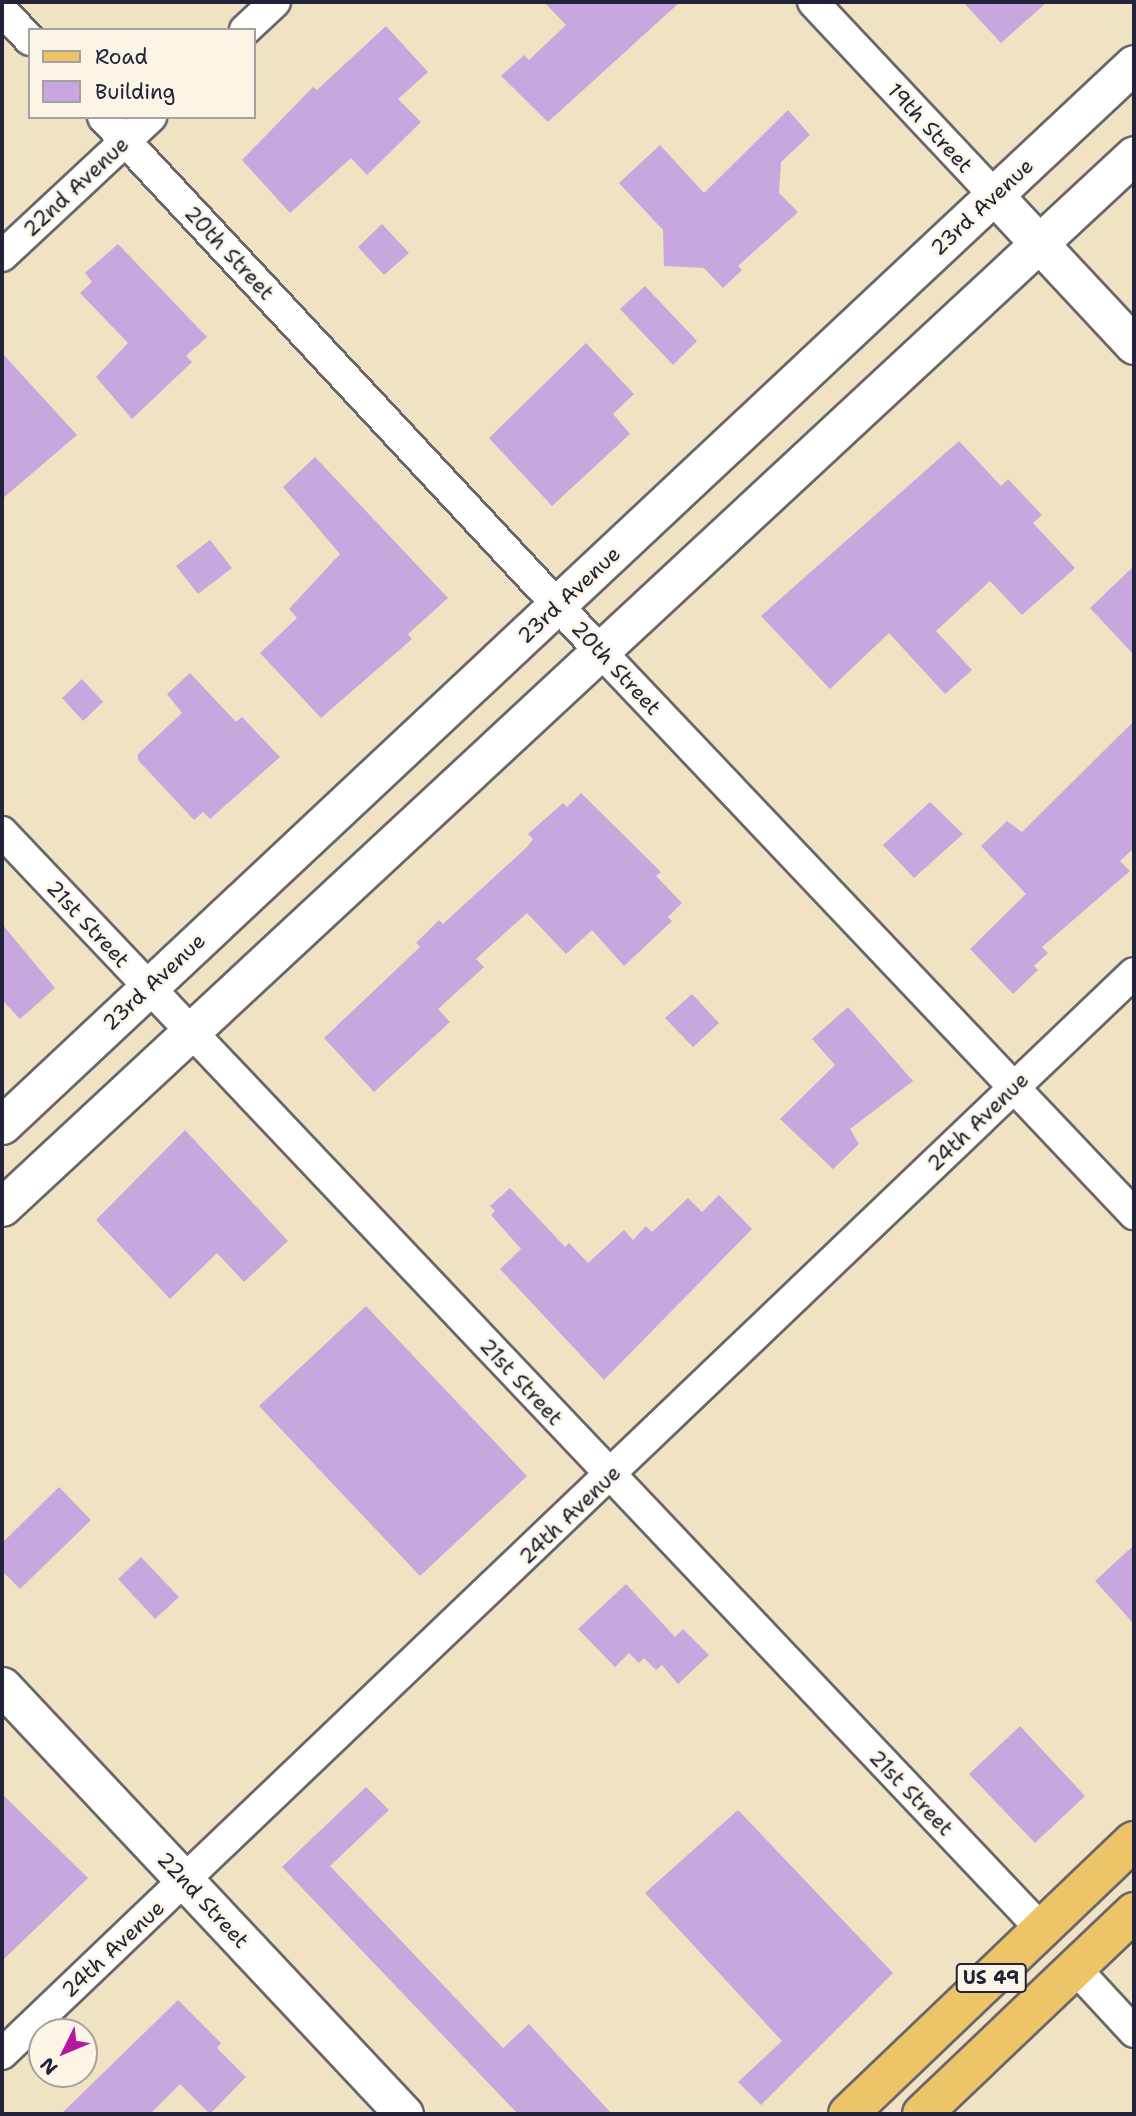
<!DOCTYPE html>
<html>
<head>
<meta charset="utf-8">
<style>
	body { margin:0 }
	#map { position:relative; width:1136px; height:2116px; overflow:hidden; background:#efe3c3; font-family:"Shantell Sans",sans-serif }
	div>[style] { position:absolute }
	.building>* { inset:0; background:#c8a7de }
	.roads { filter:drop-shadow(2px 0 #6a666b) drop-shadow(-2px 0 #6a666b) drop-shadow(0 2px #6a666b) drop-shadow(0 -2px #6a666b) }
	.minor>* { height:30px; margin:-15px; padding:0 15px; transform-origin:15px; border-radius:15px; background:#fff }
	.tertiary>* { height:37px; margin:-18.5px; padding:0 18.5px; transform-origin:18.5px; border-radius:18.5px; background:#fff }
	.primary>* { height:38px; margin:-19px; padding:0 19px; transform-origin:19px; border-radius:19px; background:#eec469 }
	span { translate:-50% -50%; white-space:nowrap; text-align:center; line-height:1.15; -webkit-text-stroke:5px #fcf5e5; paint-order:stroke }
	.shield-label span { padding:2px 5px; background:#fcf5e5; border:2px solid; border-radius:5px; -webkit-text-stroke-width:0 }
	.shield-label { font-size:19px; color:#22223b; font-weight:700 }
	.street-label { font-size:21px; color:#22223b }
	.frame { position:absolute; inset:0; border:4px solid #22223b; pointer-events:none }
	.legend { position:absolute; left:28px; top:28px; width:228px; height:91px; box-sizing:border-box; background:#fcf5e5; border:2px solid #a5a1a1; margin:0; padding:9px 12px; list-style:none; font-size:21px; color:#22223b }
	.legend li { display:flex; align-items:center; gap:14px; height:35px }
	.legend b { width:35px; border:2px solid #a5a1a1 }
	.north { position:absolute; left:28px; top:2018px; width:70px; height:70px; box-sizing:border-box; background:#fcf5e5; border:2px solid #a5a1a1; border-radius:50%; rotate:227deg; font-size:19px; font-weight:700; line-height:28px; text-align:center; color:#22223b }
	.north::after { content:''; display:block; margin:auto; width:24px; height:32px; background:#b5179e; clip-path:polygon(50% 0,100% 100%,50% 72%,0 100%) }
</style>
</head>
<body>
<div id="map">
	<div class="building">
		<i style="clip-path:polygon(544px 2px,680px 2px,548px 122px,501px 76px,524px 55px,529px 60px,566px 25px)"></i>
		<i style="clip-path:polygon(963px 2px,1047px 2px,1001px 43px)"></i>
		<i style="clip-path:polygon(386px 26px,428px 72px,398px 99px,421px 122px,367px 175px,351px 158px,290px 213px,242px 160px,313px 87px,317px 90px)"></i>
		<i style="clip-path:polygon(788px 110px,810px 135px,781px 162px,779px 193px,798px 212px,738px 266px,742px 270px,723px 288px,704px 268px,664px 266px,663px 230px,619px 183px,660px 145px,704px 193px)"></i>
		<i style="clip-path:polygon(382px 224px,409px 253px,384px 275px,358px 247px)"></i>
		<i style="clip-path:polygon(118px 244px,207px 337px,186px 356px,192px 362px,132px 419px,96px 377px,128px 343px,80px 293px,92px 282px,85px 273px)"></i>
		<i style="clip-path:polygon(645px 286px,697px 341px,673px 365px,620px 309px)"></i>
		<i style="clip-path:polygon(586px 343px,634px 394px,613px 414px,630px 434px,552px 506px,489px 438px)"></i>
		<i style="clip-path:polygon(2px 353px,77px 435px,2px 499px)"></i>
		<i style="clip-path:polygon(959px 441px,1001px 486px,1008px 479px,1042px 515px,1033px 523px,1075px 568px,1022px 615px,990px 581px,936px 631px,972px 670px,945px 694px,889px 633px,830px 689px,761px 616px)"></i>
		<i style="clip-path:polygon(315px 457px,448px 598px,408px 634px,412px 639px,321px 718px,260px 653px,297px 618px,289px 609px,340px 554px,283px 487px)"></i>
		<i style="clip-path:polygon(210px 540px,232px 568px,198px 594px,176px 566px)"></i>
		<i style="clip-path:polygon(1134px 566px,1134px 655px,1090px 608px)"></i>
		<i style="clip-path:polygon(190px 673px,236px 722px,242px 717px,280px 757px,210px 819px,203px 812px,194px 820px,138px 760px,138px 754px,182px 713px,167px 694px)"></i>
		<i style="clip-path:polygon(82px 679px,103px 702px,83px 721px,62px 698px)"></i>
		<i style="clip-path:polygon(1134px 721px,1134px 848px,1120px 861px,1130px 871px,1042px 947px,1048px 953px,1034px 966px,1038px 970px,1013px 994px,970px 949px,1026px 894px,981px 846px,1007px 821px,1022px 832px)"></i>
		<i style="clip-path:polygon(581px 793px,661px 872px,656px 876px,682px 903px,668px 917px,672px 921px,624px 966px,592px 930px,566px 954px,527px 913px,476px 959px,484px 967px,438px 1009px,450px 1022px,374px 1092px,324px 1038px,420px 947px,416px 943px,439px 920px,443px 924px,527px 847px,533px 839px,528px 834px,563px 803px,567px 807px)"></i>
		<i style="clip-path:polygon(930px 802px,963px 834px,914px 878px,883px 845px)"></i>
		<i style="clip-path:polygon(2px 924px,55px 988px,20px 1019px,2px 1000px)"></i>
		<i style="clip-path:polygon(692px 994px,719px 1023px,693px 1047px,665px 1018px)"></i>
		<i style="clip-path:polygon(848px 1007px,913px 1081px,850px 1129px,859px 1144px,833px 1169px,780px 1119px,835px 1065px,812px 1039px)"></i>
		<i style="clip-path:polygon(185px 1130px,288px 1241px,244px 1282px,217px 1253px,170px 1299px,96px 1220px)"></i>
		<i style="clip-path:polygon(510px 1188px,565px 1247px,569px 1243px,588px 1263px,624px 1230px,633px 1240px,646px 1226px,652px 1232px,688px 1198px,702px 1212px,719px 1195px,752px 1229px,604px 1380px,500px 1269px,521px 1249px,491px 1215px,495px 1211px,490px 1206px)"></i>
		<i style="clip-path:polygon(366px 1306px,527px 1476px,420px 1576px,259px 1406px)"></i>
		<i style="clip-path:polygon(59px 1487px,91px 1520px,20px 1589px,2px 1571px,2px 1543px)"></i>
		<i style="clip-path:polygon(1134px 1545px,1134px 1624px,1095px 1581px)"></i>
		<i style="clip-path:polygon(141px 1557px,179px 1597px,155px 1619px,118px 1579px)"></i>
		<i style="clip-path:polygon(626px 1584px,675px 1637px,683px 1629px,709px 1655px,678px 1684px,662px 1665px,656px 1670px,644px 1658px,639px 1663px,629px 1653px,615px 1667px,578px 1629px)"></i>
		<i style="clip-path:polygon(1020px 1726px,1085px 1796px,1035px 1843px,969px 1774px)"></i>
		<i style="clip-path:polygon(366px 1787px,389px 1810px,330px 1866px,503px 2048px,529px 2024px,612px 2114px,518px 2114px,282px 1867px)"></i>
		<i style="clip-path:polygon(2px 1794px,88px 1878px,2px 1961px)"></i>
		<i style="clip-path:polygon(738px 1810px,893px 1973px,761px 2105px,738px 2082px,782px 2041px,645px 1893px)"></i>
		<i style="clip-path:polygon(178px 2000px,221px 2043px,217px 2048px,246px 2077px,210px 2114px,180px 2084px,150px 2114px,61px 2114px)"></i>
	</div>
	<div class="roads">
		<div class="minor">
			<i style="left:813px;top:2px;width:265px;rotate:46.8deg"></i>
			<i style="left:2px;top:10px;width:41px;rotate:47deg"></i>
			<i style="left:245px;top:30px;width:41px;rotate:-43deg"></i>
			<i style="left:103px;top:117px;width:731px;rotate:47.05deg"></i>
			<i style="left:601px;top:652px;width:775px;rotate:46.52deg"></i>
			<i style="left:2px;top:256px;width:204px;rotate:-43deg"></i>
			<i style="left:2px;top:832px;width:1512px;rotate:46.55deg"></i>
			<i style="left:1075px;top:1968px;width:87px;rotate:47.3deg"></i>
			<i style="left:2px;top:2054px;width:1565px;rotate:-43.68deg"></i>
		</div>
		<div class="tertiary">
			<i style="left:994px;top:195px;width:205px;rotate:47deg"></i>
			<i style="left:2px;top:1125px;width:1551px;rotate:-43.15deg"></i>
			<i style="left:2px;top:1207px;width:1545px;rotate:-42.9deg"></i>
			<i style="left:2px;top:1686px;width:587px;rotate:46.79deg"></i>
		</div>
		<div class="primary">
			<i style="left:848px;top:2114px;width:395px;rotate:-43.7deg"></i>
			<i style="left:922px;top:2114px;width:293px;rotate:-43.6deg"></i>
		</div>
	</div>
	<div class="shield-label">
		<span style="left:991px;top:1978px">US 49</span>
	</div>
	<div class="street-label">
		<span style="left:930px;top:128px;rotate:47deg">19th Street</span>
		<span style="left:76px;top:187px;rotate:-43deg">22nd Avenue</span>
		<span style="left:982px;top:207px;rotate:-43deg">23rd Avenue</span>
		<span style="left:229px;top:253px;rotate:47deg">20th Street</span>
		<span style="left:569px;top:595px;rotate:-43deg">23rd Avenue</span>
		<span style="left:616px;top:668px;rotate:47deg">20th Street</span>
		<span style="left:88px;top:924px;rotate:47deg">21st Street</span>
		<span style="left:154px;top:982px;rotate:-43deg">23rd Avenue</span>
		<span style="left:978px;top:1122px;rotate:-44deg">24th Avenue</span>
		<span style="left:521px;top:1382px;rotate:47deg">21st Street</span>
		<span style="left:570px;top:1515px;rotate:-44deg">24th Avenue</span>
		<span style="left:911px;top:1793px;rotate:46deg">21st Street</span>
		<span style="left:203px;top:1900px;rotate:47deg">22nd Street</span>
		<span style="left:113px;top:1949px;rotate:-43deg">24th Avenue</span>
	</div>
	<div class="frame"></div>
	<ul class="legend">
	<li><b style="height:9px;background:#eec469"></b>Road</li>
	<li><b style="height:19px;background:#c8a7de"></b>Building</li>
	</ul>
	<div class="north">N</div>
</div>
</body>
</html>
